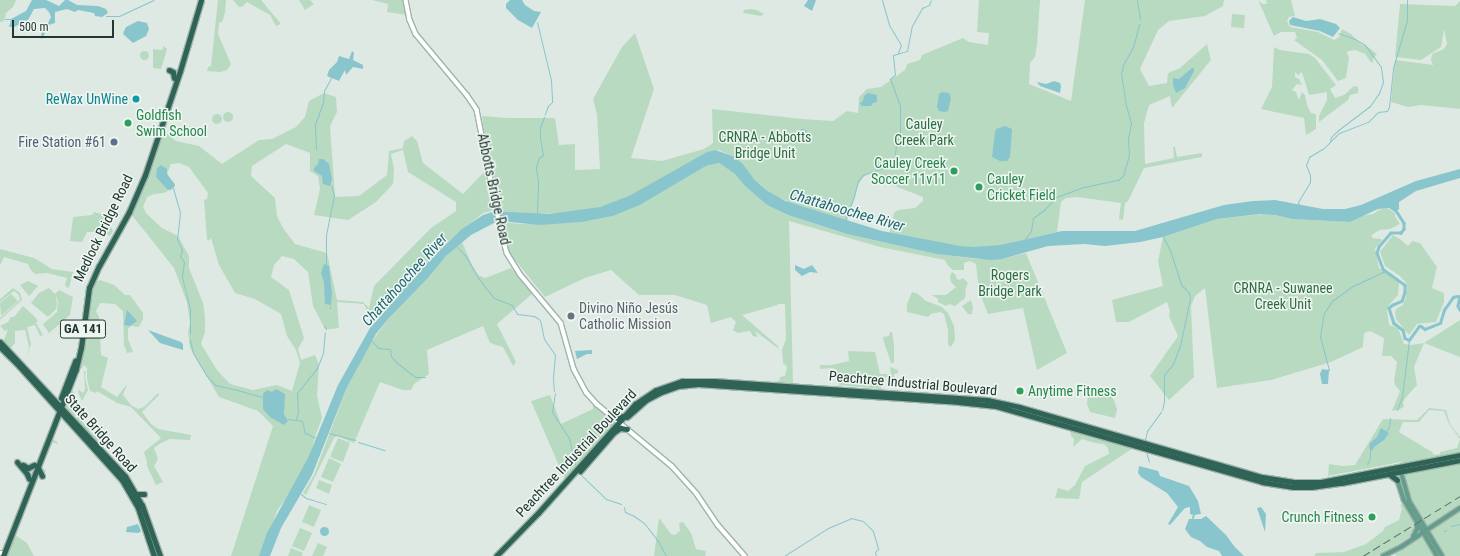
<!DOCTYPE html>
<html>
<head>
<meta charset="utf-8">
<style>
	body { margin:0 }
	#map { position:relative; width:1460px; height:556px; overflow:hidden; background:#dfe9e4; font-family:"Roboto Condensed",sans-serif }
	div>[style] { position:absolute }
	.green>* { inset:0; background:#b8dac0 }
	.round { border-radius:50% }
	.water>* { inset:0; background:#89c5cc }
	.stream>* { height:1px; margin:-0.5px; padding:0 0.5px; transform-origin:0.5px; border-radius:0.5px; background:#89c5cc }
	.canal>* { height:2px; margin:-1px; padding:0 1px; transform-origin:1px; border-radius:1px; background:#89c5cc }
	.river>* { height:2.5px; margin:-1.25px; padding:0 1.25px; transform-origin:1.25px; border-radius:1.25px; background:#89c5cc }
	.roads { filter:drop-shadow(1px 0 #9fb4ab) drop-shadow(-1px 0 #9fb4ab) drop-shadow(0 1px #9fb4ab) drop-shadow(0 -1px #9fb4ab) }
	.secondary>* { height:3.5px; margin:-1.75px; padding:0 1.75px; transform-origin:1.75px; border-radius:1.75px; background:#fff }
	.primary>* { height:4px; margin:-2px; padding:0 2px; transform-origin:2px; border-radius:2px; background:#659d8c }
	.highway>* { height:5px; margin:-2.5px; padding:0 2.5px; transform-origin:2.5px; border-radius:2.5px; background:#2e6355 }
	.rail>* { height:1px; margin-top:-0.5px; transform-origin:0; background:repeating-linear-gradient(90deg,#5b746c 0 8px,transparent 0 12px) }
	.dots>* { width:11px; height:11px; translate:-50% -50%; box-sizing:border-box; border:2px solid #eff6f2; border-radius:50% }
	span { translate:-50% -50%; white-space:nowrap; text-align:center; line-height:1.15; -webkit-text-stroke:3px #eff6f2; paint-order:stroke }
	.shield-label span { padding:1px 3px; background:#eff6f2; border:1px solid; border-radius:3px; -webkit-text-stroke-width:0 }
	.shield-label { font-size:13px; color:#213831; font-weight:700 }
	.culture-label { font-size:14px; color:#0d838f }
	.right { translate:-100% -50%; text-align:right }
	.leisure-label { font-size:14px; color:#27864d }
	.left { translate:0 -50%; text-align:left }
	.park-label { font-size:14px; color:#2d6d43 }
	.service-label { font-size:14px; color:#4e5e75 }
	.street-label { font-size:14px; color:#213831 }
	.worship-label { font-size:14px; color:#5b616d }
	.water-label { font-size:15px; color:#1f6770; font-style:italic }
	.scale { position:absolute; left:12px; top:20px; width:102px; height:18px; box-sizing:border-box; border:2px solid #213831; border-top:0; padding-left:5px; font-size:12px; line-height:14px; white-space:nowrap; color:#213831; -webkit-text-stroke:3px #eff6f2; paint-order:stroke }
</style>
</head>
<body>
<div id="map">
	<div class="green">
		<i style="clip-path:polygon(0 0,16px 0,13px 7px,6px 13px,4px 21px,0 22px)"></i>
		<i style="clip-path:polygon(218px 0,226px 0,225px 13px,222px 22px,219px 23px,218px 34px,231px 64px,227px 70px,220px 72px,207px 71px,208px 67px,211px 66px)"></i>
		<i style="clip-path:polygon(233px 0,261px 0,281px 24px,276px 26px,270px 15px,247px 2px,242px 7px,239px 7px)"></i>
		<i style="clip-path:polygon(299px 0,310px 0,314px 4px,305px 10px)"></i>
		<i style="clip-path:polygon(372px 0,403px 0,407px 15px,387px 12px,388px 4px)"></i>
		<i style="clip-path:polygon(evenodd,979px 0,1040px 0,1037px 45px,1035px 57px,1030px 63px,1029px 84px,1071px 101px,1085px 0,1224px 0,1223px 6px,1205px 16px,1169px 21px,1158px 30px,1140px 69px,1149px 86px,1167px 83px,1168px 73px,1180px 68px,1207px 44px,1211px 60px,1172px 108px,1170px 96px,1149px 105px,1144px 123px,1145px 164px,1174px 158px,1173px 147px,1175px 147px,1177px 157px,1202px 153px,1202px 157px,1144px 168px,1128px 201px,1125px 203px,1123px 220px,1119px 219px,1121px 203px,1077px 197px,1066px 198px,1061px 202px,1057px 232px,980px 250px,889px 234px,894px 213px,898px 210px,915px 208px,923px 201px,923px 197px,885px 182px,878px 172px,872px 172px,863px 177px,858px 185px,847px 222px,787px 203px,787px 199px,786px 201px,776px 197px,766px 190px,749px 174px,742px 163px,733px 156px,718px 150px,710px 151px,649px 185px,644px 190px,617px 203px,586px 210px,560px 213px,538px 214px,502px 211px,498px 209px,483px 213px,457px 234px,434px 255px,406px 289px,375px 320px,373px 314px,367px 310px,364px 304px,337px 302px,339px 328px,332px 329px,325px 329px,313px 306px,308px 272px,294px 259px,282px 256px,274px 265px,271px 277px,289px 290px,304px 338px,298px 349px,301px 360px,315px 355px,319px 365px,317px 396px,322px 418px,315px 437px,310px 457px,291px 492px,278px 509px,260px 556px,231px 556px,273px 426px,258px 411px,219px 397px,190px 348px,188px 332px,190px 323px,187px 302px,174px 268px,131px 214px,162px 130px,176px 141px,199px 146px,222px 164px,259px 140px,272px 139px,296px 127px,305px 117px,309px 101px,324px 93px,336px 97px,337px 112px,330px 126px,335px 197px,359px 196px,387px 175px,389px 151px,403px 148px,404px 141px,412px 136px,417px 141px,423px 163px,463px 194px,484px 172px,490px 176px,482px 116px,508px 118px,555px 118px,559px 145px,575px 144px,575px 170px,600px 169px,597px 114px,593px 99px,622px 47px,635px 33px,654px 89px,631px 158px,662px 161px,704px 149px,713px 143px,712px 109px,802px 119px,833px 121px,847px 111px,858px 113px,859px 97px,867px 89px,881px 87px,905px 70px,907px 64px,920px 60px,922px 55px,963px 38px,969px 42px,988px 45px,989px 33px,977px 32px,979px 0,286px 144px,310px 153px,310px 171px,318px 176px,320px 189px,314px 215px,348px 220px,376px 202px,393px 184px,394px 169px,391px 154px,403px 150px,408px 172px,456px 202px,456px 211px,431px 228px,374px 286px,369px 308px,363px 302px,337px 300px,327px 253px,295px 244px,283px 228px,277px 216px,275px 198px,251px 176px,252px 166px,286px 144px,979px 0,179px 163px,189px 167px,208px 193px,207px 199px,204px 200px,207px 239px,208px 241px,211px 238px,219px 265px,235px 293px,255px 299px,281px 314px,287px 336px,296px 350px,300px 363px,292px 391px,277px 385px,253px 390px,230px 384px,217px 370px,201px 344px,205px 332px,205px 316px,203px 303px,189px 268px,189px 256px,178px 236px,162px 228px,146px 213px,143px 207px,147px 197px,154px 194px,164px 193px,175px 187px,175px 184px,167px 174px,171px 164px,179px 163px)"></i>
		<i style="clip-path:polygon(1258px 0,1262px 4px,1267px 4px,1266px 0,1291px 0,1295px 16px,1289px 17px,1287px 21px,1290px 27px,1318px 32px,1334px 40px,1339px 37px,1342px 29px,1351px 34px,1362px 45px,1368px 47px,1377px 54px,1373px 59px,1373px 63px,1371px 62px,1365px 54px,1355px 50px,1349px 51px,1347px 52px,1349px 58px,1346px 78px,1338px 81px,1322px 60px,1294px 40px,1297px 38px,1295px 32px,1281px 32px,1274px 36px)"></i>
		<i style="clip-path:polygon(1460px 1px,1460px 109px,1421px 105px,1408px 107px,1391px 102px,1395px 60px,1433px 65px,1431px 60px,1432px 54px,1444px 49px,1447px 44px,1444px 29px,1441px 47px,1421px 60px,1395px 57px,1400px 4px,1455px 6px)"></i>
		<i style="clip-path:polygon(750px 9px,757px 10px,764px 14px,761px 16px,743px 13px,744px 10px)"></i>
		<i style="clip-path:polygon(1232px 14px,1245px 15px,1244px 28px,1231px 27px)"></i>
		<i style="clip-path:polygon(164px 46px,167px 49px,161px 69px,153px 68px,153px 49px,162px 50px)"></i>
		<i style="clip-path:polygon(1274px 47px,1280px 50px,1309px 54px,1315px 58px,1336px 85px,1330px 89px,1335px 98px,1344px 95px,1354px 86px,1358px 87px,1358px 93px,1350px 95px,1348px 100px,1319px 122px,1319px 116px,1327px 100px,1327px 92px,1309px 95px,1302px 72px,1298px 75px,1295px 72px,1295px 77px,1299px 79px,1302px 85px,1297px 84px,1292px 90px,1296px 92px,1299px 100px,1302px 92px,1305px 95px,1307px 105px,1311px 113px,1316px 114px,1316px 129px,1306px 135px,1304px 118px,1261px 109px,1272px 87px)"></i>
		<i class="round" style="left:139.5px;top:50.5px;width:9px;height:9px"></i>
		<i class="round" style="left:223px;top:112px;width:10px;height:10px"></i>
		<i class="round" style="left:212px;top:114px;width:10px;height:10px"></i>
		<i style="clip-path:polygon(719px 163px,735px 174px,745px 186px,767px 205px,788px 215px,847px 234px,936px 254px,978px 259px,1002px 259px,1026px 253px,1067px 353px,1037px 370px,1023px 308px,988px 314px,979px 291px,976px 264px,970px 261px,964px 263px,964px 270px,953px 270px,948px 266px,945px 260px,880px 247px,789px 221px,793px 383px,767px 382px,779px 381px,780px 377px,785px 376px,787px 367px,783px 363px,782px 350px,786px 339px,785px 304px,778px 304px,778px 305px,742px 315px,778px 346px,779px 349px,755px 331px,758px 337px,753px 336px,750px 331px,738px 333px,733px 330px,736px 322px,731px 317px,711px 323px,707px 305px,675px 295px,639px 295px,611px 270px,585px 278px,545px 297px,516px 261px,514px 262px,509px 253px,501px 222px,522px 224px,582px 222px,613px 216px,640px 205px,706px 166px)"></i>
		<i style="clip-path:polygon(1387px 208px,1395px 213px,1395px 216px,1400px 224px,1390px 229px,1379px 230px,1372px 235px,1372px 238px,1381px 239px,1382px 241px,1375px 248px,1379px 268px,1399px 282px,1398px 295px,1389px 305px,1387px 310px,1389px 325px,1398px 328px,1404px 344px,1411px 345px,1424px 343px,1460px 320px,1460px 357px,1424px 343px,1414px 367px,1417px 385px,1406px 397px,1403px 402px,1404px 407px,1400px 409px,1392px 411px,1400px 391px,1395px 385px,1394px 381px,1397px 362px,1391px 356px,1382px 356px,1384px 338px,1370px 331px,1364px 333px,1363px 347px,1331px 362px,1271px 380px,1217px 388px,1205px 288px,1195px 296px,1191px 306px,1194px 377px,1169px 400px,1150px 376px,1178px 336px,1169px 316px,1170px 311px,1167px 302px,1129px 322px,1116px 322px,1112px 300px,1163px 286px,1158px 261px,1163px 237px,1217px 219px,1264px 214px,1275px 215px,1292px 219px,1350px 222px,1362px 216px,1373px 214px,1379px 210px)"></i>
		<i style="clip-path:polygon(94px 212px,105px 215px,113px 231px,110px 236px,101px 232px,87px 232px,82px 242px,70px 241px,73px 217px,92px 215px)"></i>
		<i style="clip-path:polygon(1393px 235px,1400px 239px,1408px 246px,1412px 241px,1420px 243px,1437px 267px,1432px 288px,1444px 293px,1444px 302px,1436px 322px,1417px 324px,1409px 335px,1396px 319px,1395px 313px,1396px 309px,1403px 305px,1406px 297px,1407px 284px,1400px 276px,1385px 266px,1380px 252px)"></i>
		<i style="clip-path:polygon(462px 242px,471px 263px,478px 275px,485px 278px,511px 268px,531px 292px,532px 294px,497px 324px,516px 362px,513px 366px,503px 347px,490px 343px,483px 326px,427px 350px,429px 374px,414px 384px,411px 390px,403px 390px,380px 382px,354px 443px,337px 436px,334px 438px,306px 495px,303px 493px,314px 475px,347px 387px,366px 350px,388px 319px,428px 278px,446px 256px)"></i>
		<i style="clip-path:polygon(0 249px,34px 258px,52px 269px,73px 272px,69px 288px,66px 287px,65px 284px,67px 278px,47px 273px,35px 274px,30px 269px,28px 264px,4px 257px,0 265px)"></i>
		<i style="clip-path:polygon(952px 272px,956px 275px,956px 278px,959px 280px,963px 278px,968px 283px,965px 290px,966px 292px,965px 298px,955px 306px,949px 304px,946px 306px,938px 302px,938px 299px,932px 295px,946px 295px,956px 287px,951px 282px,950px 276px)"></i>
		<i style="clip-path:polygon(100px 280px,114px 285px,125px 295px,130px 295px,143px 313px,143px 319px,139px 327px,131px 326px,128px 329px,128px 339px,133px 352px,127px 353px,124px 345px,123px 311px,115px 304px,100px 303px,96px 311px,99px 317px,101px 355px,108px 358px,101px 387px,117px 397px,127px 384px,123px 395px,131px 405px,138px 409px,144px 407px,158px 393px,159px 395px,142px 412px,151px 424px,158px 429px,191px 435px,190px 440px,170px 439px,161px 443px,154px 448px,158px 459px,154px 466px,163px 482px,156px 485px,147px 466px,147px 462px,144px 452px,161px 438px,131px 407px,117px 403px,97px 391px,96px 393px,90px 391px,87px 378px,87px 368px,84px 365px,82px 368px,80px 368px,90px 296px,95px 282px)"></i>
		<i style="clip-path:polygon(28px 281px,38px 286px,29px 296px,20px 285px)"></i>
		<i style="clip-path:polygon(13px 288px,20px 293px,22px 300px,0 320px,0 318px,20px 300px,19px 295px,14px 291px,0 302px,0 299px)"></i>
		<i style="clip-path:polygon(49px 288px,55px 294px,59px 290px,73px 297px,70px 315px,49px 333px,43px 324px,57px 312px,58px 302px,57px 298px,56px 296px,57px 304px,56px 309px,48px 317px,31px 303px,39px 293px)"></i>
		<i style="clip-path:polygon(912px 292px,918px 294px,926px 301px,942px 307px,948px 313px,954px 326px,955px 340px,951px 347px,948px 345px,948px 330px,944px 314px,940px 312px,931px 314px,928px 317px,907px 312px,907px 304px)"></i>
		<i style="clip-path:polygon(11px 294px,18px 301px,1px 316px,0 303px)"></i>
		<i style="clip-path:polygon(971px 300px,973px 308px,972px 314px,968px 314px,962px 306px)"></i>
		<i style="clip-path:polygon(23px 306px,35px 317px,38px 321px,36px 323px,43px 335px,40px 336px,35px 325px,27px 327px,31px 344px,27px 356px,29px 347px,25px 330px,15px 331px,15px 343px,10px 349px,2px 340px,4px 340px,8px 329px,5px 331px,0 326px,8px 322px,11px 317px,14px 317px)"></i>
		<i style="clip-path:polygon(890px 332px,892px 332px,894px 345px,894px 363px,891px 363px,884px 342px,883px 337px,889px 336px)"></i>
		<i style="clip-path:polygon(848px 351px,875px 352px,880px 374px,891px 374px,890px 367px,898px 370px,898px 373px,894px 374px,894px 377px,882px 377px,881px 389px,839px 385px,837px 370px,832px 368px,820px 369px,820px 365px,832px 365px,849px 361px)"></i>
		<i style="clip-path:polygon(84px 371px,86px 371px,85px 377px,88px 390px,82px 401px,78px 392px,79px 390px,83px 393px,85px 389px)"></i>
		<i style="clip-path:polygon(70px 390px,74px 392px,67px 404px,69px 408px,76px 411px,75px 416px,64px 405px)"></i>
		<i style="clip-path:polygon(1092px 391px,1108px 392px,1114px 400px,1117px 409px,1115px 418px,1090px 412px,1087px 404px,1088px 395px)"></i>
		<i style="clip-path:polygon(550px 395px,561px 424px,593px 409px,593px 400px,619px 423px,566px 482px,531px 401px)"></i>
		<i style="clip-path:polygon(83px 406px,86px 407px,80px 419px,98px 439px,100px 439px,102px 436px,103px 437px,100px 440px,95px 440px,76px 420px)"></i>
		<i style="clip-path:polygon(evenodd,1429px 408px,1446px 410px,1450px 424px,1460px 437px,1460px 556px,1441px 556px,1425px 529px,1417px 532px,1380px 556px,1314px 556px,1316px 553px,1344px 552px,1366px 544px,1383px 531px,1385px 527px,1399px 520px,1402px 508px,1400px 505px,1411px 500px,1401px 462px,1328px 476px,1329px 464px,1343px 466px,1355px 465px,1383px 419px,1417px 420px,1429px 408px,1429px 410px,1444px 411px,1449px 424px,1460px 439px,1457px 448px,1440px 452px,1440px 454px,1434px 455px,1432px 452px,1399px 432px,1403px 422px,1419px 422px,1429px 410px)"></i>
		<i style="clip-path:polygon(1069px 424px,1139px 444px,1082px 482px,1079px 499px,1055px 498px,1058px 488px,1068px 491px,1075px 485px,1085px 466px,1109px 454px,1108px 448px,1104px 444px,1095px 443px,1082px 439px,1073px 447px,1074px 439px,1071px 436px)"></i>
		<i style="clip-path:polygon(338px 438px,350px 443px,343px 462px,330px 457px)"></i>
		<i style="clip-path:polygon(51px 439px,58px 442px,57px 444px,53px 442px,41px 468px,42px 470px,46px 470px,44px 474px,38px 467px)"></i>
		<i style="clip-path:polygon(329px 458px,341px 464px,333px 482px,321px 477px)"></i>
		<i style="clip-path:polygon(319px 480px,332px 485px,329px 494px,316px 488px)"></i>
		<i style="clip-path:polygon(309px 505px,321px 510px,314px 527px,302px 522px)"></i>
		<i style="clip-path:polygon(659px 518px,671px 534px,675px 535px,680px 531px,679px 523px,683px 522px,691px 533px,696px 549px,706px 551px,705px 556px,654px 556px)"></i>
		<i style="clip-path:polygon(300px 528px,312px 533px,304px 551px,292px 546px)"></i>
		<i style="clip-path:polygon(12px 533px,27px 543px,34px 556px,5px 556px)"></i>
		<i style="clip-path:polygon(1420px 537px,1425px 539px,1434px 556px,1396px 556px,1394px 553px)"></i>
		<i style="clip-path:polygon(318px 543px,327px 547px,323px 556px,312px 556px)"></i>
		<i style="clip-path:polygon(291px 548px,303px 553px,302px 556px,288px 556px)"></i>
	</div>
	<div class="water">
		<i style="clip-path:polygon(32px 0,46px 0,59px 6px,65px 0,68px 0,77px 5px,98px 6px,106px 9px,108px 13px,102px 17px,95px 16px,94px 13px,78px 10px,75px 12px,67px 9px,55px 12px,55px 23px,49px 25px,42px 39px,41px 38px,42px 28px,47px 25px,51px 17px,49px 12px,45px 8px,34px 9px,28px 20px,14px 27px,9px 27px,11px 19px,26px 11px)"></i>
		<i style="clip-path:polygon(510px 0,522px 0,525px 5px,534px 11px,541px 12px,532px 28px,518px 20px,506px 8px,506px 4px)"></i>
		<i style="clip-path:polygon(808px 0,816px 0,812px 11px,804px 6px)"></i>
		<i style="clip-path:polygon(1293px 17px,1306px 21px,1320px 19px,1336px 24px,1340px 28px,1333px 37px,1320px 31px,1290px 25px,1289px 21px)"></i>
		<i style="clip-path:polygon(138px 21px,147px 23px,149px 29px,146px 36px,133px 43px,123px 34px,124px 31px,126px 27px)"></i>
		<i style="clip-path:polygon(352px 51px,354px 53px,353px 60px,363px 65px,363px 69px,353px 67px,346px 75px,345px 70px,339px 81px,327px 76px,329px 70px,337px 62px,339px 56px,349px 59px)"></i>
		<i style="clip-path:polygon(1192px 68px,1194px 68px,1194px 71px,1185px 88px,1176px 93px,1173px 85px,1173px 78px,1179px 79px)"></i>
		<i style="clip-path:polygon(1054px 81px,1060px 83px,1061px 86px,1060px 93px,1040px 86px,1037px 82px,1046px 84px)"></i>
		<i style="clip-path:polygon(942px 92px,949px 93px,951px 98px,948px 111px,945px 112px,939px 111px,937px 107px,939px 94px)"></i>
		<i style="clip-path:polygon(868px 93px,877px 95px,877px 102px,873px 103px,871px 106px,862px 106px,860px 104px,861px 102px,863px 101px,864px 96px)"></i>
		<i style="clip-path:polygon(1005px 126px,1012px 129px,1010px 157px,1007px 161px,1000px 161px,992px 157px,995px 132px,996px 129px)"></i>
		<i class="round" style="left:796.5px;top:128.5px;width:11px;height:11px"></i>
		<i style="clip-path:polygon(715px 150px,733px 156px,742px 163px,754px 179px,766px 190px,785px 201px,882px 231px,960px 246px,974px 247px,1000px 245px,1062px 231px,1135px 231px,1224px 205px,1253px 201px,1275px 200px,1323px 209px,1345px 209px,1361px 205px,1416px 181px,1460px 169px,1460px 178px,1416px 191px,1399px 202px,1399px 209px,1395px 212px,1389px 208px,1378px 209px,1350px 222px,1292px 219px,1275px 215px,1260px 214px,1217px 219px,1163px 237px,1140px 242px,1105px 246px,1084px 244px,1048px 246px,1002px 259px,991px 260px,936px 254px,847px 234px,788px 215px,767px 205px,745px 186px,735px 174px,719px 163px,706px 166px,640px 205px,613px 216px,582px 222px,539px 225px,502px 221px,494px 223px,471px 235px,446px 256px,428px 278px,388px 319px,376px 334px,347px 387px,312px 475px,281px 528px,270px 556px,259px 556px,267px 533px,308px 458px,338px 385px,370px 328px,431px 259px,462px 229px,483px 215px,495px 211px,549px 214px,600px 207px,629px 196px,707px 152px)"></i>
		<i style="clip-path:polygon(319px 159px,323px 159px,329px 164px,332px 179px,330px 186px,323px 184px,322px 176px,314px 171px,314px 168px,318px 164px)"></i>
		<i style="clip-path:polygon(161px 165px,167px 169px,167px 174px,175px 185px,171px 190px,167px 189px,156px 177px,157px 168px)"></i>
		<i style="clip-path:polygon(324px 264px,329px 266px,332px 293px,331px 305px,325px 304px,324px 282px,321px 273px)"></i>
		<i style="clip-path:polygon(795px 265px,804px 269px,812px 265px,818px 273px,810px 272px,802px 276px,795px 270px)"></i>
		<i style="clip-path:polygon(127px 310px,137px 321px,130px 326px,124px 325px)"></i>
		<i style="clip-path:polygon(148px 330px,181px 342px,183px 344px,183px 350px,160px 343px)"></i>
		<i style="clip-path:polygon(592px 350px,592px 354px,587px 354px,577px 359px,575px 351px)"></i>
		<i style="clip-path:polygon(1322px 369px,1329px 370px,1328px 384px,1322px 384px,1320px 374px)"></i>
		<i style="clip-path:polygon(276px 389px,285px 394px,284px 414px,288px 421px,284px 425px,270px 417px,263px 409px,263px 394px,267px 390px,272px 392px)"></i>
		<i style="clip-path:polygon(1381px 428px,1389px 433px,1384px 440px,1374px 447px,1372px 451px,1369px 448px,1370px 443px,1377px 437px)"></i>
		<i style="clip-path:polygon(1139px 466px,1158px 471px,1160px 476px,1189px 486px,1198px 501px,1201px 514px,1193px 515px,1190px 514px,1190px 507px,1185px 508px,1170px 525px,1168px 524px,1178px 507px,1167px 493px,1141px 477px,1138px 473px)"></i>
		<i style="clip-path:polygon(1261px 507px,1266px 514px,1265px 532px,1257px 508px)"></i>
		<i style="clip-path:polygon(1206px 516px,1226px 535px,1234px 546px,1244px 556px,1222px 556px,1219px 551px,1207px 547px,1200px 541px,1191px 537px,1185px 529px,1189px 519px,1201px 519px)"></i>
		<i style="clip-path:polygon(138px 524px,141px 531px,139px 533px,126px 532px,127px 527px)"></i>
		<i class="round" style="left:319.5px;top:526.5px;width:9px;height:9px"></i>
	</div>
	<div class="stream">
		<i style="left:882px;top:0;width:26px;rotate:74deg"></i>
		<i style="left:889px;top:25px;width:23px;rotate:59deg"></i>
		<i style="left:901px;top:45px;width:9px;rotate:111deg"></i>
		<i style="left:1137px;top:0;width:20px;rotate:81deg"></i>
		<i style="left:106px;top:16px;width:13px"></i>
		<i style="left:119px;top:16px;width:38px;rotate:-25deg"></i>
		<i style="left:5px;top:19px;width:6px"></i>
		<i style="left:537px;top:22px;width:60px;rotate:76.4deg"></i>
		<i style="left:551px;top:80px;width:22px;rotate:87deg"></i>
		<i style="left:552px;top:102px;width:6px;rotate:135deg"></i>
		<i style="left:548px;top:106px;width:9px;rotate:111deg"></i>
		<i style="left:319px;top:113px;width:11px;rotate:-68deg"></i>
		<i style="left:323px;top:103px;width:12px;rotate:-85deg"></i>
		<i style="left:324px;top:91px;width:15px;rotate:-62deg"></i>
		<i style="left:1330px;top:141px;width:4px;rotate:-76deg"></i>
		<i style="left:1331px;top:137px;width:8px;rotate:-45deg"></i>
		<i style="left:1337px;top:131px;width:41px;rotate:-37.1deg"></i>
		<i style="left:1370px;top:106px;width:16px;rotate:-55deg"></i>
		<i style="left:1379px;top:93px;width:12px;rotate:-70deg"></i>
		<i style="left:1383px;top:82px;width:15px;rotate:-98deg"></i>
		<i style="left:1381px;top:67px;width:27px;rotate:-126deg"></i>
		<i style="left:1365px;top:45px;width:12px;rotate:-149deg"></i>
		<i style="left:1355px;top:39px;width:18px;rotate:-161deg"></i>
		<i style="left:316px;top:146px;width:22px;rotate:-93deg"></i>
		<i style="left:315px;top:124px;width:11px;rotate:-68deg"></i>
		<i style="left:316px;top:149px;width:2px;rotate:-90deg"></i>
		<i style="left:173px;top:188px;width:25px;rotate:74deg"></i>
		<i style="left:180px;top:212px;width:27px;rotate:96deg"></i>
		<i style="left:177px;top:239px;width:12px;rotate:66deg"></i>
		<i style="left:182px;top:250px;width:6px;rotate:108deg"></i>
		<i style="left:180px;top:256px;width:7px;rotate:56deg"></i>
		<i style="left:184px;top:262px;width:15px;rotate:98deg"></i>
		<i style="left:182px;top:277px;width:34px;rotate:76deg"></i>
		<i style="left:190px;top:310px;width:23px;rotate:90deg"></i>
		<i style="left:1299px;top:205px;width:3px;rotate:-108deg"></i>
		<i style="left:1298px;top:202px;width:23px;rotate:-59deg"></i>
		<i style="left:1310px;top:182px;width:7px;rotate:-90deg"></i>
		<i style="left:1310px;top:175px;width:11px;rotate:-112deg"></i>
		<i style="left:1306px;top:165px;width:9px;rotate:-69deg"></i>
		<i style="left:1309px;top:157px;width:17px;rotate:-31deg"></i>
		<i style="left:1324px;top:148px;width:21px;rotate:-45deg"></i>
		<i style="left:1339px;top:133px;width:31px;rotate:-21deg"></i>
		<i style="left:1368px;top:122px;width:14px;rotate:-45deg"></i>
		<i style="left:1378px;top:112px;width:9px;rotate:-6deg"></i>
		<i style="left:1387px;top:111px;width:4px;rotate:-63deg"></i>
		<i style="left:1389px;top:107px;width:39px;rotate:-84deg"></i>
		<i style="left:1393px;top:68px;width:50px;rotate:-73.7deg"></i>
		<i style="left:1407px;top:20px;width:20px;rotate:-90deg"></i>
		<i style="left:537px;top:213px;width:31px;rotate:-88deg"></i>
		<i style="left:538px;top:182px;width:15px;rotate:-98deg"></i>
		<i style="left:536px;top:167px;width:9px;rotate:-72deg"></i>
		<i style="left:539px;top:158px;width:5px;rotate:-37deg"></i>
		<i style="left:543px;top:155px;width:17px;rotate:-100deg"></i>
		<i style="left:540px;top:138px;width:10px;rotate:-90deg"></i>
		<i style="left:540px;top:128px;width:12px;rotate:-70deg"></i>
		<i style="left:845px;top:220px;width:26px;rotate:-69deg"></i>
		<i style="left:854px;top:196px;width:16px;rotate:-75deg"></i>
		<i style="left:858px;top:181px;width:8px;rotate:-50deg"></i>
		<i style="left:863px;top:175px;width:33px;rotate:-20deg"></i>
		<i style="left:894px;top:164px;width:20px;rotate:-84deg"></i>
		<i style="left:896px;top:144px;width:11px;rotate:-68deg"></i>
		<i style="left:900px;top:134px;width:28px;rotate:-90deg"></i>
		<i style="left:900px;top:106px;width:29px;rotate:-110deg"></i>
		<i style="left:890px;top:79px;width:6px;rotate:-39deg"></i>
		<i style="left:895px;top:75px;width:20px;rotate:-96deg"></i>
		<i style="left:893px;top:55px;width:15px;rotate:-16deg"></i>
		<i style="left:907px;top:51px;width:25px;rotate:-79deg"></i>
		<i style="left:912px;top:26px;width:21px;rotate:-61deg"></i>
		<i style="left:922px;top:8px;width:8px;rotate:-23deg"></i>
		<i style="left:929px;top:5px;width:5px;rotate:-68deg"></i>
		<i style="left:1025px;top:239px;width:10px;rotate:-53deg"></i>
		<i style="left:1031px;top:231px;width:13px;rotate:-81deg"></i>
		<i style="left:1033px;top:218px;width:14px;rotate:-36deg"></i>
		<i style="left:1044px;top:210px;width:18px;rotate:-47deg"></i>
		<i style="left:1056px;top:197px;width:30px;rotate:-20deg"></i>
		<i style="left:1084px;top:187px;width:35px;rotate:-12deg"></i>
		<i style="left:1118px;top:180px;width:6px;rotate:-39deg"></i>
		<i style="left:1123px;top:176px;width:22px;rotate:-74deg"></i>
		<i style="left:1129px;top:155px;width:16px;rotate:-94deg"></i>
		<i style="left:1128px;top:139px;width:16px;rotate:-79deg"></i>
		<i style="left:1131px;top:123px;width:19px;rotate:-106deg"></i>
		<i style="left:1126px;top:105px;width:31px;rotate:-99deg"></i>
		<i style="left:1121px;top:74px;width:9px;rotate:-77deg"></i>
		<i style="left:1123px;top:65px;width:21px;rotate:-61deg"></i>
		<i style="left:1133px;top:47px;width:24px;rotate:-75deg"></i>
		<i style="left:457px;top:247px;width:11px;rotate:45deg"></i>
		<i style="left:465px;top:255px;width:28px;rotate:60deg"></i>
		<i style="left:479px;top:279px;width:24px;rotate:52deg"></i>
		<i style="left:494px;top:298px;width:19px;rotate:21deg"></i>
		<i style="left:512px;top:305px;width:10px;rotate:61deg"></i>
		<i style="left:517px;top:314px;width:17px;rotate:7deg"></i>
		<i style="left:534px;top:316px;width:7px;rotate:34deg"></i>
		<i style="left:540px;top:320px;width:19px;rotate:78deg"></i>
		<i style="left:544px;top:339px;width:19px;rotate:55deg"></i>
		<i style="left:555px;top:355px;width:23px;rotate:95deg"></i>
		<i style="left:553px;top:378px;width:13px;rotate:86deg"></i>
		<i style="left:326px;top:264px;width:29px;rotate:-90deg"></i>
		<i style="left:326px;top:235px;width:41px;rotate:-78.7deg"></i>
		<i style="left:334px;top:195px;width:10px;rotate:-107deg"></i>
		<i style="left:330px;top:306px;width:2px;rotate:90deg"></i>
		<i style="left:324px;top:326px;width:4px;rotate:56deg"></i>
		<i style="left:190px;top:340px;width:13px;rotate:77deg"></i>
		<i style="left:193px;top:353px;width:27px;rotate:59deg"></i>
		<i style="left:207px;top:376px;width:12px;rotate:48deg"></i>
		<i style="left:215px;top:385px;width:19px;rotate:12deg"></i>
		<i style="left:234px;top:389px;width:29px;rotate:16deg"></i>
		<i style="left:372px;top:341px;width:9px;rotate:49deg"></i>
		<i style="left:378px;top:348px;width:12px;rotate:5deg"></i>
		<i style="left:390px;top:349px;width:7px;rotate:82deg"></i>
		<i style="left:391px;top:356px;width:8px;rotate:50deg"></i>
		<i style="left:396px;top:362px;width:24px;rotate:38deg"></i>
		<i style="left:415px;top:377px;width:10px"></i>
		<i style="left:1329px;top:370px;width:34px;rotate:-105deg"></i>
		<i style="left:1320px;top:337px;width:24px;rotate:-81deg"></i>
		<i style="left:1324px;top:313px;width:14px;rotate:-56deg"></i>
		<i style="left:1332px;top:301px;width:26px;rotate:-36deg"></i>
		<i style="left:1353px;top:286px;width:35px;rotate:-25deg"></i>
		<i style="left:555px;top:393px;width:19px;rotate:99deg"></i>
		<i style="left:552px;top:412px;width:31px;rotate:57deg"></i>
		<i style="left:569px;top:438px;width:27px;rotate:77deg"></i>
		<i style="left:1162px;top:410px;width:8px;rotate:-76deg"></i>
		<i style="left:1164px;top:402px;width:27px;rotate:-90deg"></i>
		<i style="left:1164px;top:375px;width:14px;rotate:-51deg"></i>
		<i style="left:1173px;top:364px;width:19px;rotate:-69deg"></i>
		<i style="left:1180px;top:346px;width:49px;rotate:-78.2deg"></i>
		<i style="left:1190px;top:298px;width:5px;rotate:-101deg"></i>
		<i style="left:1189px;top:293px;width:12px;rotate:-132deg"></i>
		<i style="left:1181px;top:284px;width:36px;rotate:-108deg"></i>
		<i style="left:1170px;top:250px;width:15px;rotate:-118deg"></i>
		<i style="left:1397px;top:410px;width:14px;rotate:-69deg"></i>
		<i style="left:1402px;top:397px;width:57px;rotate:-83deg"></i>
		<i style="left:288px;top:419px;width:14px;rotate:8deg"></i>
		<i style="left:302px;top:421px;width:12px;rotate:76deg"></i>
		<i style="left:305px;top:433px;width:12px;rotate:24deg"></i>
		<i style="left:296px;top:419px;width:7px;rotate:-74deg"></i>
		<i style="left:298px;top:412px;width:19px;rotate:-93deg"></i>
		<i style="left:297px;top:393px;width:32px;rotate:-51deg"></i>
		<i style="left:317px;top:368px;width:16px;rotate:-68deg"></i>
		<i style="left:323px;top:353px;width:21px;rotate:-85deg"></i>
		<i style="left:1385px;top:432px;width:6px;rotate:-51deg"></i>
		<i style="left:1389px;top:427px;width:9px;rotate:-84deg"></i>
		<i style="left:329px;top:433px;width:27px;rotate:15deg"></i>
		<i style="left:1145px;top:440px;width:9px;rotate:-77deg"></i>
		<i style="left:1147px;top:431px;width:24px;rotate:-54deg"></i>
		<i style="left:358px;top:442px;width:28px;rotate:17deg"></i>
		<i style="left:1146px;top:451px;width:11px;rotate:75deg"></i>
		<i style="left:1367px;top:464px;width:7px;rotate:-63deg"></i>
		<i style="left:1370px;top:458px;width:8px;rotate:-90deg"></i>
		<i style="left:579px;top:473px;width:37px;rotate:44deg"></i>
		<i style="left:606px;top:499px;width:16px;rotate:18deg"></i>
		<i style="left:301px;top:494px;width:6px;rotate:39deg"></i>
		<i style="left:306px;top:498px;width:21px;rotate:17deg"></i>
		<i style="left:624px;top:507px;width:5px;rotate:79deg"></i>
		<i style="left:625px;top:512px;width:10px;rotate:24deg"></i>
		<i style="left:634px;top:516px;width:12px;rotate:35deg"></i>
		<i style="left:644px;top:523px;width:23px;rotate:52deg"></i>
		<i style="left:658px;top:541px;width:17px;rotate:62deg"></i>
		<i style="left:1451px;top:526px;width:9px;rotate:-13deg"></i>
		<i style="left:1444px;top:531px;width:2px;rotate:-27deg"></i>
		<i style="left:784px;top:556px;width:52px;rotate:-32.5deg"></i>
		<i style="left:828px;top:528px;width:25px;rotate:-23deg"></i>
		<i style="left:851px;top:518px;width:12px;rotate:14deg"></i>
		<i style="left:863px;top:521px;width:14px;rotate:45deg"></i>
		<i style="left:873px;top:531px;width:19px;rotate:74deg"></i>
		<i style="left:878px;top:549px;width:4px;rotate:135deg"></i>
		<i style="left:875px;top:552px;width:4px;rotate:76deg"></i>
	</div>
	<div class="canal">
		<i style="left:1193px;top:518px;width:3px;rotate:-72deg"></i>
	</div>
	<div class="river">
		<i style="left:1395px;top:209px;width:17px;rotate:57deg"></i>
		<i style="left:1404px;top:223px;width:6px;rotate:90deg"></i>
		<i style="left:1404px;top:229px;width:5px;rotate:127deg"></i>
		<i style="left:1401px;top:233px;width:10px;rotate:180deg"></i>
		<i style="left:1391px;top:233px;width:18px;rotate:131deg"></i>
		<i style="left:1379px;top:247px;width:6px;rotate:108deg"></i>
		<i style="left:1377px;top:253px;width:17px;rotate:69deg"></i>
		<i style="left:1383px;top:269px;width:27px;rotate:36deg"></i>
		<i style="left:1405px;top:285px;width:7px;rotate:90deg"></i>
		<i style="left:1405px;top:292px;width:9px;rotate:108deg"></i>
		<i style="left:1402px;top:301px;width:10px;rotate:156deg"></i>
		<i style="left:1393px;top:305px;width:5px;rotate:143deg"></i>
		<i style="left:1389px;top:308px;width:16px;rotate:72deg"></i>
		<i style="left:1394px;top:323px;width:11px;rotate:38deg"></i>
		<i style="left:1403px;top:330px;width:8px;rotate:76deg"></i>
		<i style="left:1405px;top:338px;width:4px;rotate:27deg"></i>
		<i style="left:1409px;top:340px;width:17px;rotate:-54deg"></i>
		<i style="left:1419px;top:326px;width:2px"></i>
		<i style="left:1421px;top:326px;width:5px;rotate:37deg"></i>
		<i style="left:1425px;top:329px;width:16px;rotate:-22deg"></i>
		<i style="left:1440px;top:323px;width:14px;rotate:-73deg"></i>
		<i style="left:1444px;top:310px;width:16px;rotate:-55deg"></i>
		<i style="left:1453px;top:297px;width:5px;rotate:-11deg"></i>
		<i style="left:1458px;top:296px;width:2px;rotate:27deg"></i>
		<i style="left:1460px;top:297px;width:9px;rotate:103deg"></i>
		<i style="left:1458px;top:306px;width:4px;rotate:63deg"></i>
	</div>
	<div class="roads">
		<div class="secondary">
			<i style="left:406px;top:0;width:20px;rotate:79deg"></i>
			<i style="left:410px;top:20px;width:15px;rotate:67deg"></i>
			<i style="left:416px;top:34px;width:80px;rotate:50.1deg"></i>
			<i style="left:467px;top:95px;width:18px;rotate:56deg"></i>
			<i style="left:477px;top:110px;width:127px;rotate:78.7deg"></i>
			<i style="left:502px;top:235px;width:19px;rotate:74deg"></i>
			<i style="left:507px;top:253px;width:25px;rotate:58deg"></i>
			<i style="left:520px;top:274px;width:64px;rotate:50.1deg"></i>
			<i style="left:561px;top:323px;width:48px;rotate:74.2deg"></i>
			<i style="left:574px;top:369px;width:27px;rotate:62deg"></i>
			<i style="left:587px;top:393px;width:15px;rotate:48deg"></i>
			<i style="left:597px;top:404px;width:97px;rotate:39.6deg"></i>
			<i style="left:672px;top:466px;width:38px;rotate:48deg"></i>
			<i style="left:697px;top:494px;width:37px;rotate:56deg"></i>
			<i style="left:718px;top:525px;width:41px;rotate:48.9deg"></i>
			<i style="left:0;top:553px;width:1px"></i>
		</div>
		<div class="primary">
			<i style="left:1400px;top:469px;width:33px;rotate:74deg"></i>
			<i style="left:1409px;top:501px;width:64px;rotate:59deg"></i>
			<i style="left:1397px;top:479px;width:22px;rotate:72deg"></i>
			<i style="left:1404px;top:500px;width:65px;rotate:59.5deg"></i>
			<i style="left:1413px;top:537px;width:9px;rotate:-63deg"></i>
			<i style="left:1417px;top:529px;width:6px;rotate:-90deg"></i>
			<i style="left:1383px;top:556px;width:20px;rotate:-27deg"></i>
			<i style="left:1401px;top:547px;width:71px;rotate:-33.5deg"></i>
		</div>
		<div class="highway">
			<i style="left:169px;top:70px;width:4px;rotate:27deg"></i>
			<i style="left:173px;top:72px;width:6px;rotate:81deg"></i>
			<i style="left:0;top:342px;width:183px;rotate:47deg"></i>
			<i style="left:125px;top:476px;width:34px;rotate:60deg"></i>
			<i style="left:142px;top:505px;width:54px;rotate:70.6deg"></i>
			<i style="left:0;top:347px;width:27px;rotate:45deg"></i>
			<i style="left:19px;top:366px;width:154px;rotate:47.9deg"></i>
			<i style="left:122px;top:480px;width:32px;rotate:60deg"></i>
			<i style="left:138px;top:508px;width:51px;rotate:71.6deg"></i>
			<i style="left:61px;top:398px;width:40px;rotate:-69deg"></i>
			<i style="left:611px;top:417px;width:7px;rotate:8deg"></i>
			<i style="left:618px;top:418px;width:5px;rotate:-22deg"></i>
			<i style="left:627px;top:417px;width:25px;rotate:-42deg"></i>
			<i style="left:646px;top:400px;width:15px;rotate:-28deg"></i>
			<i style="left:659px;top:393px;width:20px;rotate:-20deg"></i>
			<i style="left:678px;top:386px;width:20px;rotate:-6deg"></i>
			<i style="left:698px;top:384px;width:252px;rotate:3.9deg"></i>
			<i style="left:949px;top:401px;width:47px;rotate:6.1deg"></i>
			<i style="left:996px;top:406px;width:277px;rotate:15.9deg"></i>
			<i style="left:1262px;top:482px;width:32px;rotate:9deg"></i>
			<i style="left:1294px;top:487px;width:17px"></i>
			<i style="left:1311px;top:487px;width:30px;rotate:-8deg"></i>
			<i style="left:1341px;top:483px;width:121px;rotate:-10.9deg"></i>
			<i style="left:613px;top:433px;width:9px;rotate:-36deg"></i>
			<i style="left:620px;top:428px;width:7px;rotate:8deg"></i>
			<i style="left:17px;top:462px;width:16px;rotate:50deg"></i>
			<i style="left:27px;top:474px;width:5px;rotate:68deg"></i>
			<i style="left:23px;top:465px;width:6px;rotate:31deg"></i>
			<i style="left:28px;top:468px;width:7px;rotate:-27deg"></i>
			<i style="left:37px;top:466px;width:11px;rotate:63deg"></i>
			<i style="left:580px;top:471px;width:50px;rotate:-49deg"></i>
			<i style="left:1389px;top:474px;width:10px;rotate:37deg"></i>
			<i style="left:136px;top:494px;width:8px"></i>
			<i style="left:3px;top:556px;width:201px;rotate:-68.7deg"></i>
			<i style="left:76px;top:369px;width:22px;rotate:-77deg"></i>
			<i style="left:81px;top:348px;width:61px;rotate:-82.4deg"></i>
			<i style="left:89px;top:288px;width:24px;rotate:-66deg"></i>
			<i style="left:99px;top:266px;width:62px;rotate:-60.9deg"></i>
			<i style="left:129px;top:212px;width:40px;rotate:-66.6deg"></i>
			<i style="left:145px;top:175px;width:110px;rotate:-71.4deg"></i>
			<i style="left:180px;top:71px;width:74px;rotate:-73.5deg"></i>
			<i style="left:496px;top:556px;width:60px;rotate:-45.7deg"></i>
			<i style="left:538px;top:513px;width:146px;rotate:-48.3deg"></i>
			<i style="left:635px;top:404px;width:25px;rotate:-34deg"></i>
			<i style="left:656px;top:390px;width:28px;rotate:-19deg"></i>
			<i style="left:682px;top:381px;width:32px"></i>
			<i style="left:714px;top:381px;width:274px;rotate:4deg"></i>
			<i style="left:987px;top:400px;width:33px;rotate:12deg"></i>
			<i style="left:1019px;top:407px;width:253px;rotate:16.1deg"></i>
			<i style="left:1262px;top:477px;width:32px;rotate:9deg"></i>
			<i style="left:1294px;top:482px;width:27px"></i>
			<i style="left:1321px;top:482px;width:142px;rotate:-11deg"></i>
		</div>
	</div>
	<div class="rail">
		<i style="left:1363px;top:556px;width:114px;rotate:-31.7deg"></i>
	</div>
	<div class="dots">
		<i style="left:136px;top:99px;background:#0f9aa8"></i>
		<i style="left:128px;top:123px;background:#2e9e5b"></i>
		<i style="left:114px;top:142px;background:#5c6f8a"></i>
		<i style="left:954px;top:171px;background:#2e9e5b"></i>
		<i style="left:979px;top:187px;background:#2e9e5b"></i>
		<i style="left:571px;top:316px;background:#6b7280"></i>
		<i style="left:1020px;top:391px;background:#2e9e5b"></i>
		<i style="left:1372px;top:517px;background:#2e9e5b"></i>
	</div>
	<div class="shield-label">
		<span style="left:83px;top:329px">GA 141</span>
	</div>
	<div class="culture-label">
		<span class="right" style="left:128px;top:99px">ReWax UnWine</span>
	</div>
	<div class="leisure-label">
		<span class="left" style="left:136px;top:123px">Goldfish<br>Swim School</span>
		<span class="right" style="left:946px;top:171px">Cauley Creek<br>Soccer 11v11</span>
		<span class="left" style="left:987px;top:187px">Cauley<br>Cricket Field</span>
		<span class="left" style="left:1028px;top:391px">Anytime Fitness</span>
		<span class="right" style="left:1364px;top:517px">Crunch Fitness</span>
	</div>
	<div class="park-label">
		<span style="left:924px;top:132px">Cauley<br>Creek Park</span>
		<span style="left:765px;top:145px">CRNRA - Abbotts<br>Bridge Unit</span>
		<span style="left:1010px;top:283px">Rogers<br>Bridge Park</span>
		<span style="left:1283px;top:296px">CRNRA - Suwanee<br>Creek Unit</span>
	</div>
	<div class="service-label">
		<span class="right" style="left:106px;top:142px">Fire Station #61</span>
	</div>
	<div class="street-label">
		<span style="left:494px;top:189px;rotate:78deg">Abbotts Bridge Road</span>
		<span style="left:103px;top:228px;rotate:-64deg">Medlock Bridge Road</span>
		<span style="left:913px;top:383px;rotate:5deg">Peachtree Industrial Boulevard</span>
		<span style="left:101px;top:433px;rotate:48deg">State Bridge Road</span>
		<span style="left:576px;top:453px;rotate:-47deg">Peachtree Industrial Boulevard</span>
	</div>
	<div class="worship-label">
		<span class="left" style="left:579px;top:316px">Divino Niño Jesús<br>Catholic Mission</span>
	</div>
	<div class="water-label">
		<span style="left:847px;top:211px;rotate:16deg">Chattahoochee River</span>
		<span style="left:405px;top:280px;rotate:-48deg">Chattahoochee River</span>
	</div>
	<div class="scale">500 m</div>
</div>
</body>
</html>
